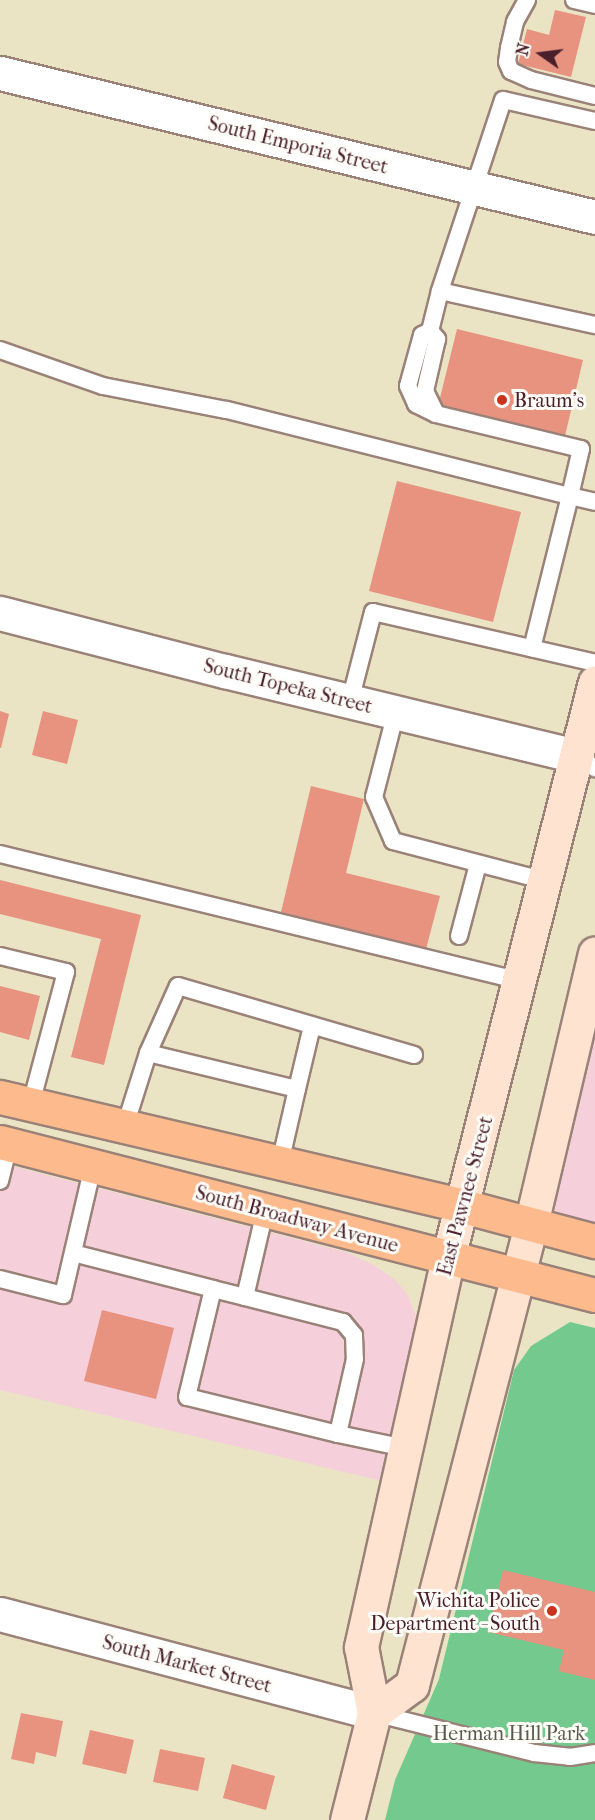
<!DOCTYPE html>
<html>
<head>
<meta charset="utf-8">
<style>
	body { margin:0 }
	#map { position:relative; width:595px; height:1820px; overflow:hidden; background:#eae4c4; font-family:"IM FELL French Canon",serif }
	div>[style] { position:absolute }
	.built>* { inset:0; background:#f5cfda }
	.green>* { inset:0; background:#74ca8e }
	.building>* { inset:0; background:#e89280 }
	.roads { filter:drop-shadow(2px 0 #9a8278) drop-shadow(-2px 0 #9a8278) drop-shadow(0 2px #9a8278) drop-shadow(0 -2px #9a8278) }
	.lane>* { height:16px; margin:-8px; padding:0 8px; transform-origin:8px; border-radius:8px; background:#fff }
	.street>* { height:33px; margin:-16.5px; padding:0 16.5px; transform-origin:16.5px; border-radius:16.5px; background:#fff }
	.secondary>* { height:33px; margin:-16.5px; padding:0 16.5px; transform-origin:16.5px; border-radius:16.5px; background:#fee3d1 }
	.primary>* { height:33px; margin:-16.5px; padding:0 16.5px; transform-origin:16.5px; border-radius:16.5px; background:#fcba8d }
	.dots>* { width:16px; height:16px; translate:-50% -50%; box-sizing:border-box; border:3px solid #fdfcf7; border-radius:50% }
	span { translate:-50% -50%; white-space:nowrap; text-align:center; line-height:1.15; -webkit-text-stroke:6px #fdfcf7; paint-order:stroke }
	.street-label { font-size:20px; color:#4a1f2b }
	.poi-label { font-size:20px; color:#4a1f2b }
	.left { translate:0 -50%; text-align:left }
	.right { translate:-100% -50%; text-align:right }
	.park-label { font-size:20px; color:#595b4e }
	.north { position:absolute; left:511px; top:24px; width:60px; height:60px; -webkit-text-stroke:4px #fdfcf7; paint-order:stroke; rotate:284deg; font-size:16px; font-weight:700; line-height:24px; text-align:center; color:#4a1f2b }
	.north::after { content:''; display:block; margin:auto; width:21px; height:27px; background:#4a1f2b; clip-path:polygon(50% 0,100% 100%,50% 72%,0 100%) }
</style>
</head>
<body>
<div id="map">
	<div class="built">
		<i style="clip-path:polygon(595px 978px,595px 1238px,531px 1224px)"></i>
		<i style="clip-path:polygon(0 1163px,346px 1252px,374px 1265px,395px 1280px,408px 1295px,418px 1322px,382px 1481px,0 1390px)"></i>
	</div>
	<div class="green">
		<i style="clip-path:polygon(570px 1322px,595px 1328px,595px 1820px,385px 1820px,395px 1780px,439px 1679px,514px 1370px,531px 1346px)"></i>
	</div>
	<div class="building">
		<i style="clip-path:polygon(555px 10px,586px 17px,571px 77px,518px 64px,527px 29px,549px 35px)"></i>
		<i style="clip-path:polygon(457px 329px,583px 360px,564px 440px,437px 410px)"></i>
		<i style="clip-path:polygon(397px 481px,521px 512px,493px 622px,369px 591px)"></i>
		<i style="clip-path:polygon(0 711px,9px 714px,1px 748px,0 748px)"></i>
		<i style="clip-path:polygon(43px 711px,78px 720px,67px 764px,32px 755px)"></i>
		<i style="clip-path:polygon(311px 786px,364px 799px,346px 873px,440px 896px,426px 949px,281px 912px)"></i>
		<i style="clip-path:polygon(0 880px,141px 915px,104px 1065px,71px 1057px,101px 939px,0 914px)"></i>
		<i style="clip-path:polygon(0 986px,40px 996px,29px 1040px,0 1032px)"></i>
		<i style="clip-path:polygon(102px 1310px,174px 1328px,156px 1399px,84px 1381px)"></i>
		<i style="clip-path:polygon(503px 1570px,595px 1592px,595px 1680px,559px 1671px,564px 1650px,488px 1632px)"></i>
		<i style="clip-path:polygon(21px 1713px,63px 1721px,56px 1757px,36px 1752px,34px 1764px,11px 1759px)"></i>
		<i style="clip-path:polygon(90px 1730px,134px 1740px,126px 1774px,82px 1764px)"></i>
		<i style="clip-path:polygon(160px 1749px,205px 1758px,198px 1791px,153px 1782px)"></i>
		<i style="clip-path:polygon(232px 1764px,275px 1776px,266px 1810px,223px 1798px)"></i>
	</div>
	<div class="roads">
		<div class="lane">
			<i style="left:527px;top:0;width:25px;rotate:119deg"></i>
			<i style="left:515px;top:22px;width:27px;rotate:103deg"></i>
			<i style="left:509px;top:48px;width:14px;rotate:98deg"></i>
			<i style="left:507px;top:62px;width:10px;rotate:66deg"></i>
			<i style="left:511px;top:71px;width:22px;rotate:24deg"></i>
			<i style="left:531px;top:80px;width:66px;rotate:14deg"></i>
			<i style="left:574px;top:0;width:22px;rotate:13deg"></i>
			<i style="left:595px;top:121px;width:94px;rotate:-167.1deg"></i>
			<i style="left:503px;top:100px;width:201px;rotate:108.3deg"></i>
			<i style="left:440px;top:291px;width:159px;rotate:12.4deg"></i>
			<i style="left:430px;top:331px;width:9px;rotate:153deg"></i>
			<i style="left:422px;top:335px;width:53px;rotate:105.4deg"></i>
			<i style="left:408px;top:386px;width:20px;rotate:66deg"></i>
			<i style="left:416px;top:404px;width:22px;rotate:27deg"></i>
			<i style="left:436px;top:414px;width:149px;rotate:13.6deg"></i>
			<i style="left:581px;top:449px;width:48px;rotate:103.2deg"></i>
			<i style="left:570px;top:496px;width:26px;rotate:13deg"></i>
			<i style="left:430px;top:331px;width:11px;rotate:49deg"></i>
			<i style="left:437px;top:339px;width:53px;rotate:103deg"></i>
			<i style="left:425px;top:391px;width:25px;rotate:64deg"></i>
			<i style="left:430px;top:331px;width:41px;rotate:-76deg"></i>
			<i style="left:0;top:350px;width:109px;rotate:19.3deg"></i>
			<i style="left:103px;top:386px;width:126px;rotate:11deg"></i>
			<i style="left:227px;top:410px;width:354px;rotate:14.1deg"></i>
			<i style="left:570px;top:496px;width:157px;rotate:104deg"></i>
			<i style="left:350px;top:701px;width:92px;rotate:-75.5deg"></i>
			<i style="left:373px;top:612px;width:228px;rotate:12.9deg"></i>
			<i style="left:396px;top:712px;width:88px;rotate:104.5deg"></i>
			<i style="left:374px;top:797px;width:48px;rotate:66.6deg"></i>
			<i style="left:393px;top:841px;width:157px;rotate:14.7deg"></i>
			<i style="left:577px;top:756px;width:22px;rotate:34deg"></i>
			<i style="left:0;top:854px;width:535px;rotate:13.72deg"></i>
			<i style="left:459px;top:936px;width:74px;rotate:-75.2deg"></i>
			<i style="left:0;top:956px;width:68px;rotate:13.6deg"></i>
			<i style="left:66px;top:972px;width:137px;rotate:104.9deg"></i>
			<i style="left:148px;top:1053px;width:73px;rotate:-65.9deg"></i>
			<i style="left:178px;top:986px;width:246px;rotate:16.3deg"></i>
			<i style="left:297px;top:1089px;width:65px;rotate:-76.6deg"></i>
			<i style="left:125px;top:1126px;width:77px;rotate:-72.5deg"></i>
			<i style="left:148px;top:1053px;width:153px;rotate:13.6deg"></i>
			<i style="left:297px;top:1089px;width:76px;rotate:102.9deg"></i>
			<i style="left:0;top:1181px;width:38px;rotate:-76deg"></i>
			<i style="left:73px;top:1253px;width:145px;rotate:14.4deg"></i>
			<i style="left:213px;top:1289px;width:33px;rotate:14deg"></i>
			<i style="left:245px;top:1297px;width:101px;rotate:14.3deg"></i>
			<i style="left:343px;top:1322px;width:17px;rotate:50deg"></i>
			<i style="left:354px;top:1335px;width:24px;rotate:88deg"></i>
			<i style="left:355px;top:1359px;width:77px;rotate:102.8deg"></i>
			<i style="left:338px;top:1434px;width:155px;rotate:-166.2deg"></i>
			<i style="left:187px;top:1397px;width:111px;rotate:-76.5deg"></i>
			<i style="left:0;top:1279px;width:65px;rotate:14.3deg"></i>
			<i style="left:63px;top:1295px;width:132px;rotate:-76.9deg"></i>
			<i style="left:245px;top:1297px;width:88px;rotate:-76.9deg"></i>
			<i style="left:338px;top:1434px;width:68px;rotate:11.8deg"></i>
			<i style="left:374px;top:1713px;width:165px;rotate:14deg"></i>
			<i style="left:534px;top:1753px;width:36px;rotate:6deg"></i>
			<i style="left:570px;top:1757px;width:25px;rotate:-9deg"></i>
		</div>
		<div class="street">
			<i style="left:0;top:73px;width:612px;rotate:13.6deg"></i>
			<i style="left:0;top:613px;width:232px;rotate:14.5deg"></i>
			<i style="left:225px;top:671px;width:362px;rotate:13.6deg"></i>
			<i style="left:0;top:1614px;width:387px;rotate:14.8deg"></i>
		</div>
		<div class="secondary">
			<i style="left:374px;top:1713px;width:47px;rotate:-36.4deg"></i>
			<i style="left:412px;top:1685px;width:476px;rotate:-75.5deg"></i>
			<i style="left:531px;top:1224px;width:278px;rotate:-76.7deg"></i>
			<i style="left:347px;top:1820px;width:110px;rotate:-75.8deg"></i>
			<i style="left:374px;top:1713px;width:67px;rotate:-101.1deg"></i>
			<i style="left:361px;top:1647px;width:399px;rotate:-77.4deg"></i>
			<i style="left:448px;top:1258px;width:594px;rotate:-75.68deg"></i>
		</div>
		<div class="primary">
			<i style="left:0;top:1097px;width:476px;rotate:13.2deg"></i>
			<i style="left:463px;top:1206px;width:137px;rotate:14.9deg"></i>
			<i style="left:0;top:1142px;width:614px;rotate:14.42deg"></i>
		</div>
	</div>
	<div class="dots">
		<i style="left:502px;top:400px;background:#c8321e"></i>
		<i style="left:552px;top:1611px;background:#c8321e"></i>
	</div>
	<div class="street-label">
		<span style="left:298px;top:145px;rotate:14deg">South Emporia Street</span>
		<span style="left:288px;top:686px;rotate:14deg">South Topeka Street</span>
		<span style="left:465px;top:1196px;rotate:-75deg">East Pawnee Street</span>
		<span style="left:297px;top:1219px;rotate:15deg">South Broadway Avenue</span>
		<span style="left:187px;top:1664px;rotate:15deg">South Market Street</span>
	</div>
	<div class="poi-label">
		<span class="left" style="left:514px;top:400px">Braum's</span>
		<span class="right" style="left:540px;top:1612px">Wichita Police<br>Department - South</span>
	</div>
	<div class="park-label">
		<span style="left:509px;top:1733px">Herman Hill Park</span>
	</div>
	<div class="north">N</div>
</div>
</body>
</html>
